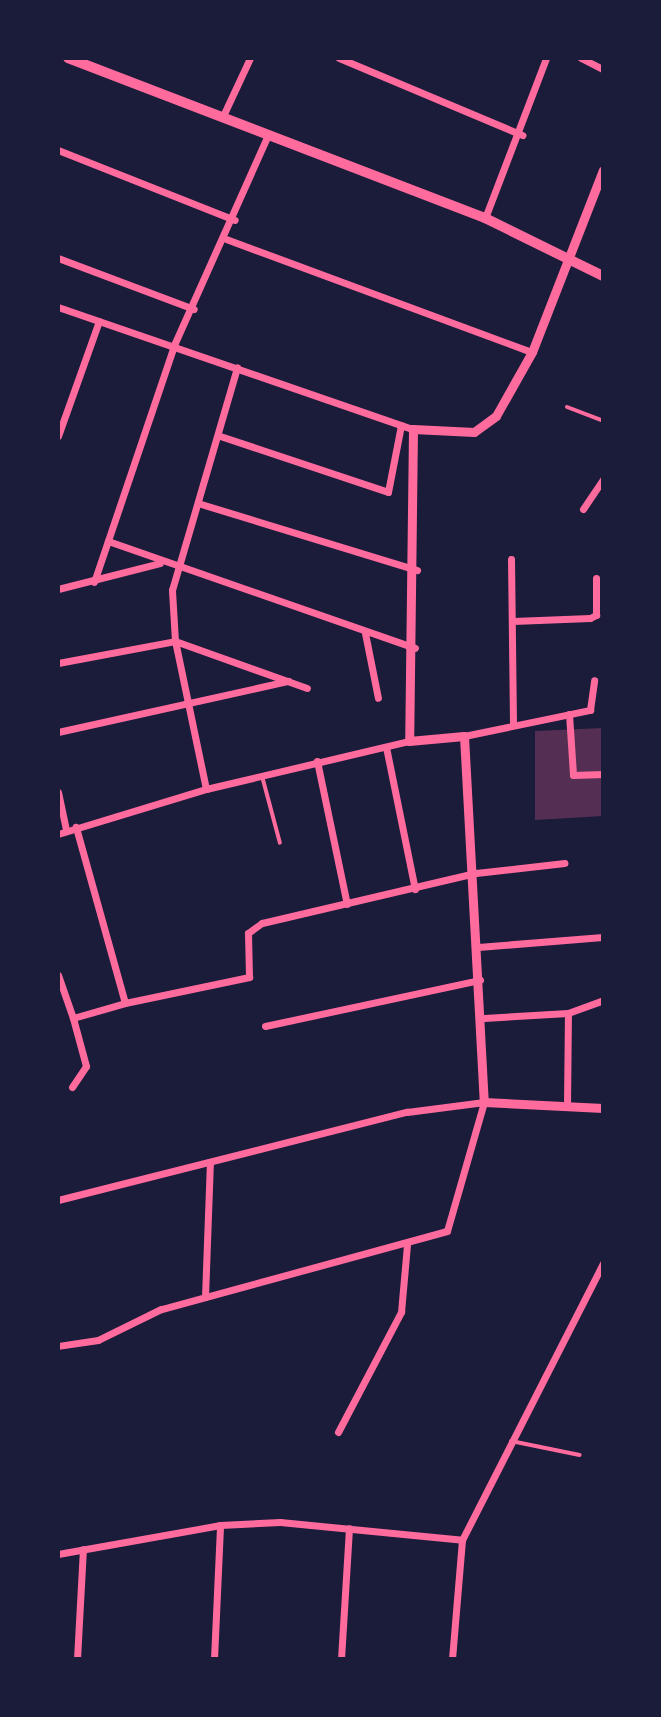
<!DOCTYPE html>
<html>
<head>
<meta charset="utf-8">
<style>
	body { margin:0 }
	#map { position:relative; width:661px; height:1717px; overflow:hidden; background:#1b1b3a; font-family:"Work Sans",sans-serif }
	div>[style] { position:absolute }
	.building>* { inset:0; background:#542f53 }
	.service>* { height:4px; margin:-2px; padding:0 2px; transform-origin:2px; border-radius:2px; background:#ff6b9d }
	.minor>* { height:7px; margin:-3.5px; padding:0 3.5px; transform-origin:3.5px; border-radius:3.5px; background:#ff6b9d }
	.tertiary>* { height:9px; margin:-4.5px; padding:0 4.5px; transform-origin:4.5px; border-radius:4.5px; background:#ff6b9d }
	.secondary>* { height:10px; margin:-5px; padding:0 5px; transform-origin:5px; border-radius:5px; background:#ff6b9d }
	span { translate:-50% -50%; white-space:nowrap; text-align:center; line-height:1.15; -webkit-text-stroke:6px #1b1b3a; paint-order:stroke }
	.frame { position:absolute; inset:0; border:60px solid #1b1b3a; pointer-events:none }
</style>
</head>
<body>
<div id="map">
	<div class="building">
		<i style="clip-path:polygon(603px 728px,603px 816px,535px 820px,535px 731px)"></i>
	</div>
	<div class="service">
		<i style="left:567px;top:407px;width:39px;rotate:21deg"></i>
		<i style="left:262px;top:776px;width:69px;rotate:75deg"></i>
		<i style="left:511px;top:1441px;width:70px;rotate:11.5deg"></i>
	</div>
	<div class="minor">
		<i style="left:339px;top:58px;width:199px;rotate:22.8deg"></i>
		<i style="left:581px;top:58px;width:25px;rotate:27deg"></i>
		<i style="left:222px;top:118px;width:66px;rotate:-65deg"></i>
		<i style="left:58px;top:150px;width:190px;rotate:21.6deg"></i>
		<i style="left:485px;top:218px;width:171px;rotate:-69.1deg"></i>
		<i style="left:226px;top:239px;width:326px;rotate:20.3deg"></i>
		<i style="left:58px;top:258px;width:145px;rotate:20.6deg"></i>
		<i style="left:58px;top:307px;width:375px;rotate:19deg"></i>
		<i style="left:58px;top:436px;width:122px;rotate:-70.4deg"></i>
		<i style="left:220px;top:436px;width:177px;rotate:18.4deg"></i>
		<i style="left:388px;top:492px;width:68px;rotate:-79deg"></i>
		<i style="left:201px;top:504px;width:226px;rotate:17deg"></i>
		<i style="left:583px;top:509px;width:36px;rotate:-56deg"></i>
		<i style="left:108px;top:541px;width:325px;rotate:19.2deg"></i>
		<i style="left:511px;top:559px;width:164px;rotate:89.3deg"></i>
		<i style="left:94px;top:582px;width:250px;rotate:-71.3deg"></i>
		<i style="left:174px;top:345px;width:230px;rotate:-65.9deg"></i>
		<i style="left:58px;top:589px;width:105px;rotate:-14.3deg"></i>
		<i style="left:513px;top:621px;width:77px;rotate:-2.2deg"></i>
		<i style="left:590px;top:618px;width:7px;rotate:-27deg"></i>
		<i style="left:596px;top:615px;width:37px;rotate:-90deg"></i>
		<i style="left:365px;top:633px;width:66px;rotate:78.7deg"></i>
		<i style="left:58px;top:663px;width:119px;rotate:-10.6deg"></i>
		<i style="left:175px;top:641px;width:140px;rotate:19.6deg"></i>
		<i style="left:569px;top:714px;width:61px;rotate:86.2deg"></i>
		<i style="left:573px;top:775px;width:30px;rotate:-2deg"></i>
		<i style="left:58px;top:732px;width:236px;rotate:-12.5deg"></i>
		<i style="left:464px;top:736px;width:129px;rotate:-11.7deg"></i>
		<i style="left:590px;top:710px;width:30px;rotate:-82deg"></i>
		<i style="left:386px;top:747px;width:145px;rotate:78.5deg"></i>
		<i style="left:317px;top:761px;width:146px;rotate:78.2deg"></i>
		<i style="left:206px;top:789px;width:151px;rotate:-101.8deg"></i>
		<i style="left:175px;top:641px;width:51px;rotate:-93.4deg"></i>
		<i style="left:172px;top:590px;width:232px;rotate:-73.7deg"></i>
		<i style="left:58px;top:792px;width:40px;rotate:78deg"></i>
		<i style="left:58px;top:834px;width:155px;rotate:-16.9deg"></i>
		<i style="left:206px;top:789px;width:209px;rotate:-13.3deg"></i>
		<i style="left:478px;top:947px;width:125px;rotate:-4.6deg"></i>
		<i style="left:58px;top:975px;width:46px;rotate:70.8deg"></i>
		<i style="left:73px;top:1018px;width:54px;rotate:-16.1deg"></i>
		<i style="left:125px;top:1003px;width:183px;rotate:-105.6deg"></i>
		<i style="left:125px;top:1003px;width:127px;rotate:-11.8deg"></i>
		<i style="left:249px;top:977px;width:44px;rotate:-91.3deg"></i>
		<i style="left:248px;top:933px;width:17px;rotate:-36deg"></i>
		<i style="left:262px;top:923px;width:220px;rotate:-13.2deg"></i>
		<i style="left:476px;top:873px;width:89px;rotate:-6.5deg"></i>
		<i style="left:484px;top:1018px;width:84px;rotate:-3.4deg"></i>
		<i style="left:265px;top:1026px;width:220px;rotate:-12.1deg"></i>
		<i style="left:72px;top:1087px;width:25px;rotate:-56deg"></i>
		<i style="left:86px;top:1066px;width:50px;rotate:-105.2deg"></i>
		<i style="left:567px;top:1106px;width:93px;rotate:-89.4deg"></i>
		<i style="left:568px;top:1013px;width:37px;rotate:-20deg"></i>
		<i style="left:58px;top:1200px;width:360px;rotate:-14.2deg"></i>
		<i style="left:407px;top:1112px;width:78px;rotate:-7.4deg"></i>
		<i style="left:484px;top:1102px;width:134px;rotate:106deg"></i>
		<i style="left:447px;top:1231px;width:296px;rotate:164.7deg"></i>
		<i style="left:161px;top:1309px;width:70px;rotate:153.8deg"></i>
		<i style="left:98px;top:1340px;width:40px;rotate:171.5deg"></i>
		<i style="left:205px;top:1297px;width:135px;rotate:-87.9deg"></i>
		<i style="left:338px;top:1432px;width:136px;rotate:-62.3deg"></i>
		<i style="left:401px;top:1312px;width:67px;rotate:-84.9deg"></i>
		<i style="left:58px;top:1554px;width:165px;rotate:-10.1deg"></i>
		<i style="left:220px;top:1525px;width:60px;rotate:-2.9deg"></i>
		<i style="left:280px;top:1522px;width:183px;rotate:5.6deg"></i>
		<i style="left:77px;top:1659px;width:110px;rotate:-86.9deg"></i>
		<i style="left:214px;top:1659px;width:134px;rotate:-87.4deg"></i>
		<i style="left:341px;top:1659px;width:131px;rotate:-86.5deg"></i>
		<i style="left:452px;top:1659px;width:119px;rotate:-85.2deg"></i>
		<i style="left:462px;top:1540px;width:311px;rotate:-63deg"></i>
	</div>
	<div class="tertiary">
		<i style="left:603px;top:170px;width:195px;rotate:111.3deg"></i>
		<i style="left:532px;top:352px;width:73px;rotate:119.4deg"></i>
		<i style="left:496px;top:416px;width:27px;rotate:144deg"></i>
		<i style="left:474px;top:432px;width:61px;rotate:-177.2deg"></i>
		<i style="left:413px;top:429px;width:312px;rotate:90.7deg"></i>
		<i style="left:409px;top:741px;width:55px;rotate:-5.2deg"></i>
		<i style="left:464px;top:736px;width:367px;rotate:86.9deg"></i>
		<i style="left:484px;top:1102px;width:119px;rotate:2.9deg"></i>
	</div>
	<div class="secondary">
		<i style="left:68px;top:58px;width:447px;rotate:21deg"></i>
		<i style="left:485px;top:218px;width:131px;rotate:26.2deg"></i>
	</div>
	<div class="frame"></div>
</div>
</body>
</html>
